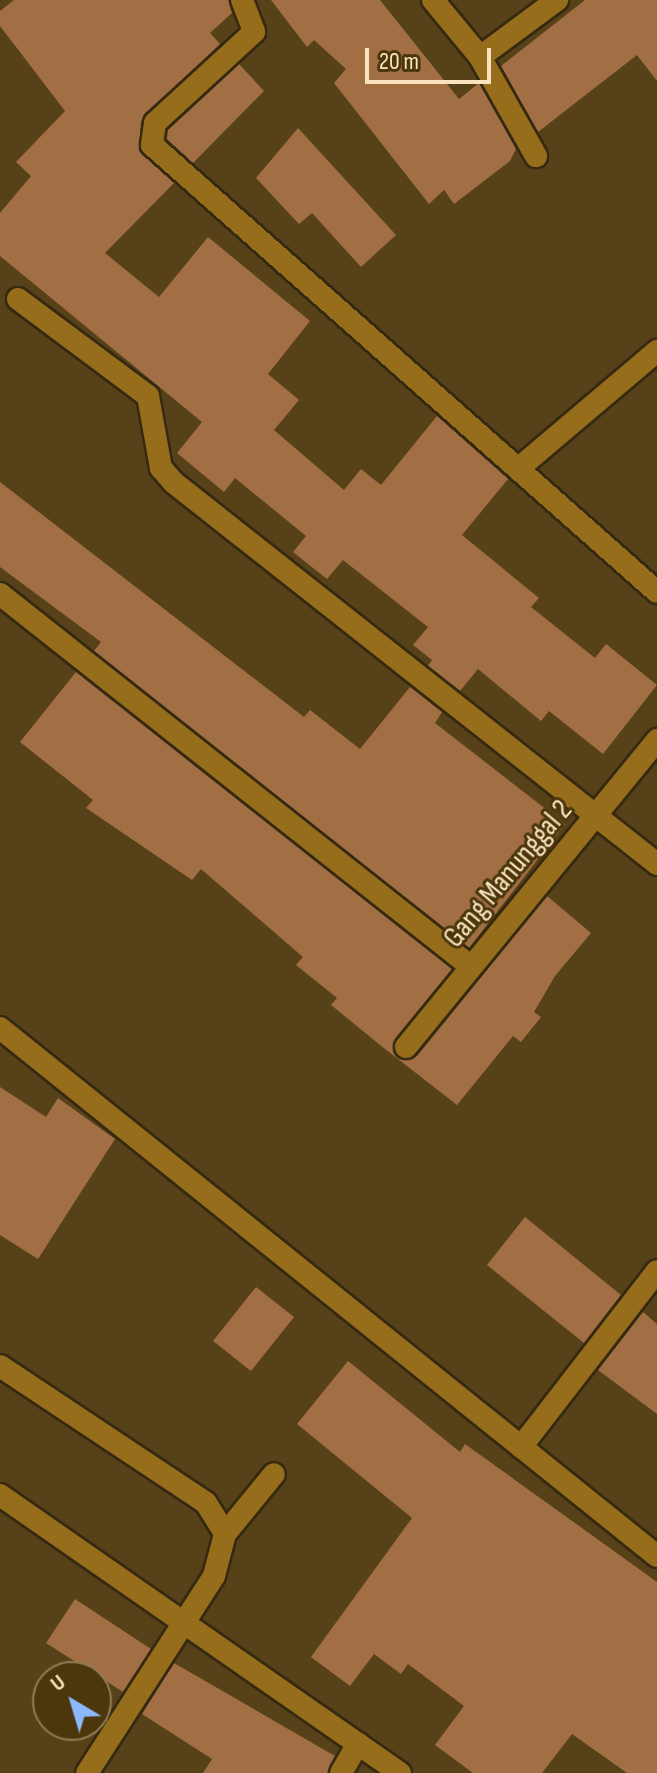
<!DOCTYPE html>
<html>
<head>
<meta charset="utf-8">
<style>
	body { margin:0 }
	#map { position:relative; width:657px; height:1773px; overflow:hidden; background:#574118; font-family:"Sofia Sans Condensed",sans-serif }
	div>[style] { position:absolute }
	.building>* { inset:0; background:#a26f44 }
	.roads { filter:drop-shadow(2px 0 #362911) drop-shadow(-2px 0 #362911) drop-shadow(0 2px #362911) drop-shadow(0 -2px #362911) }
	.minor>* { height:22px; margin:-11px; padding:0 11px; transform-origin:11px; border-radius:11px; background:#966d1b }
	span { translate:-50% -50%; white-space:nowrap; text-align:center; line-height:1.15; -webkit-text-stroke:6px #4c360c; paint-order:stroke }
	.street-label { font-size:30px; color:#f9e3bf }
	.north { position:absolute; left:32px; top:1661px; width:80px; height:80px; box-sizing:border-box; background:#4c360c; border:2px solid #917b54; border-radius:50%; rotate:322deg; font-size:22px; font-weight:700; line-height:32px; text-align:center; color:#f9e3bf }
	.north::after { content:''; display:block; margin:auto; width:28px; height:36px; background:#8eb8fd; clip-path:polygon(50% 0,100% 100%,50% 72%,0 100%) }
	.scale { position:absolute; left:365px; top:48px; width:126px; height:36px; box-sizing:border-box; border:4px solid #f9e3bf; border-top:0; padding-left:10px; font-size:24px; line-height:28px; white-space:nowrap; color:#f9e3bf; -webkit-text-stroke:6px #4c360c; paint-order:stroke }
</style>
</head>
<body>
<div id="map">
	<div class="building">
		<i style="clip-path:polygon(14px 0,228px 0,232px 13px,210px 33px,220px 44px,141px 121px,139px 151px,174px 183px,105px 253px,159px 297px,208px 237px,310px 321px,268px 374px,299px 400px,274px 430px,344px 490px,361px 469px,381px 485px,437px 416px,508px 479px,462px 535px,539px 598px,531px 607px,595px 658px,606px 644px,657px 685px,603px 754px,549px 711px,541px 721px,478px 669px,460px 691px,428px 666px,432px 660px,413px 645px,428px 627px,343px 560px,327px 579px,293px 552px,306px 536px,235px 478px,224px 492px,177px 453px,202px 422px,0 256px,0 213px,31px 176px,16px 162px,65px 111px,0 26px,0 11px)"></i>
		<i style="clip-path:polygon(271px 0,380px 0,459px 99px,479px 83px,516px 149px,510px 161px,454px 204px,444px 190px,429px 204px,334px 83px,346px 69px,314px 40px,307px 47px)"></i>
		<i style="clip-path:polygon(585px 0,657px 0,657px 81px,637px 55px,538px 132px,501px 66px)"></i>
		<i style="clip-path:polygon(239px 64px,264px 91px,193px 163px,167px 139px,168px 130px)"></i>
		<i style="clip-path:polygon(298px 128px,396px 235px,361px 267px,312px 213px,299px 224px,256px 178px)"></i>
		<i style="clip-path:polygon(0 482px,304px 717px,310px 710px,360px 749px,410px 687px,442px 712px,435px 723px,565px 824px,469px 948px,94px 651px,101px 642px,0 567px)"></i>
		<i style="clip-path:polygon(76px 672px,452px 969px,395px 1039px,398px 1058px,417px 1056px,547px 896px,591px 933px,555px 976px,534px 1012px,541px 1017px,521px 1042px,513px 1036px,457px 1105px,380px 1045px,331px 1005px,337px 998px,296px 965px,303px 957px,201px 869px,192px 880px,86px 808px,93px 800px,20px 742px)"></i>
		<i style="clip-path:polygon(0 1087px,46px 1117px,58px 1098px,115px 1139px,38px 1259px,0 1235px)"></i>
		<i style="clip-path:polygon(525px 1217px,621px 1295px,584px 1343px,487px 1265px)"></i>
		<i style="clip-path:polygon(256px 1287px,294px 1317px,251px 1371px,213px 1341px)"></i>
		<i style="clip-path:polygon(643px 1312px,657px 1324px,657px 1414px,598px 1370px)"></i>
		<i style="clip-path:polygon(348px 1361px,460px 1452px,465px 1444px,657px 1582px,657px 1773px,627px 1773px,572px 1734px,542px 1773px,473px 1773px,435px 1745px,464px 1706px,408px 1664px,401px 1674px,374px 1654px,350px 1686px,311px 1657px,412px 1518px,297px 1424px)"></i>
		<i style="clip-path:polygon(75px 1599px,151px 1649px,123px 1692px,46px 1643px)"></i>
		<i style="clip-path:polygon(174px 1663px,335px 1756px,327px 1773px,203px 1773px,212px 1759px,142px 1714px)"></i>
	</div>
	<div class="roads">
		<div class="minor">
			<i style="left:242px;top:0;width:34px;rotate:69deg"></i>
			<i style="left:254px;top:32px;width:134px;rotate:137.4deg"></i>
			<i style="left:155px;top:123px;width:22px;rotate:98deg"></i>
			<i style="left:152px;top:145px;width:674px;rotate:41.51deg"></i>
			<i style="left:433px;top:0;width:74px;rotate:50.5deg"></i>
			<i style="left:480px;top:57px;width:114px;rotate:60.5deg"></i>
			<i style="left:480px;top:57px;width:96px;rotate:-36.5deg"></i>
			<i style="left:18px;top:299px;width:162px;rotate:36.7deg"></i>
			<i style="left:148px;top:396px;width:73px;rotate:79.8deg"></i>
			<i style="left:161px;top:468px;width:18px;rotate:49deg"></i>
			<i style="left:173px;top:482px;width:617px;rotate:38.28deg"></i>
			<i style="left:519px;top:468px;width:181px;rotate:-40.3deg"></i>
			<i style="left:0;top:594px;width:599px;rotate:38.36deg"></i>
			<i style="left:0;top:1028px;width:843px;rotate:38.79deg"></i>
			<i style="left:406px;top:1047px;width:397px;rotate:-50.7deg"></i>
			<i style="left:0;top:1366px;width:247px;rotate:33.6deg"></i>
			<i style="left:206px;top:1503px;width:36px;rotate:58deg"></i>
			<i style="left:225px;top:1534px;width:43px;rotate:104.7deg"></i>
			<i style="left:214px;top:1576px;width:234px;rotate:122.8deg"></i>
			<i style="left:521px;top:1447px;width:222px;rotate:-52.3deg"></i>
			<i style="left:0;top:1495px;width:487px;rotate:34.8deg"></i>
			<i style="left:225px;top:1534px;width:77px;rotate:-50.8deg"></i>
			<i style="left:341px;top:1773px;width:34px;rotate:-60deg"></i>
		</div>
	</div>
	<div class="street-label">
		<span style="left:508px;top:874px;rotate:-50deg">Gang Manunggal 2</span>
	</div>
	<div class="north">U</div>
	<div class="scale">20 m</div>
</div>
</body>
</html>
